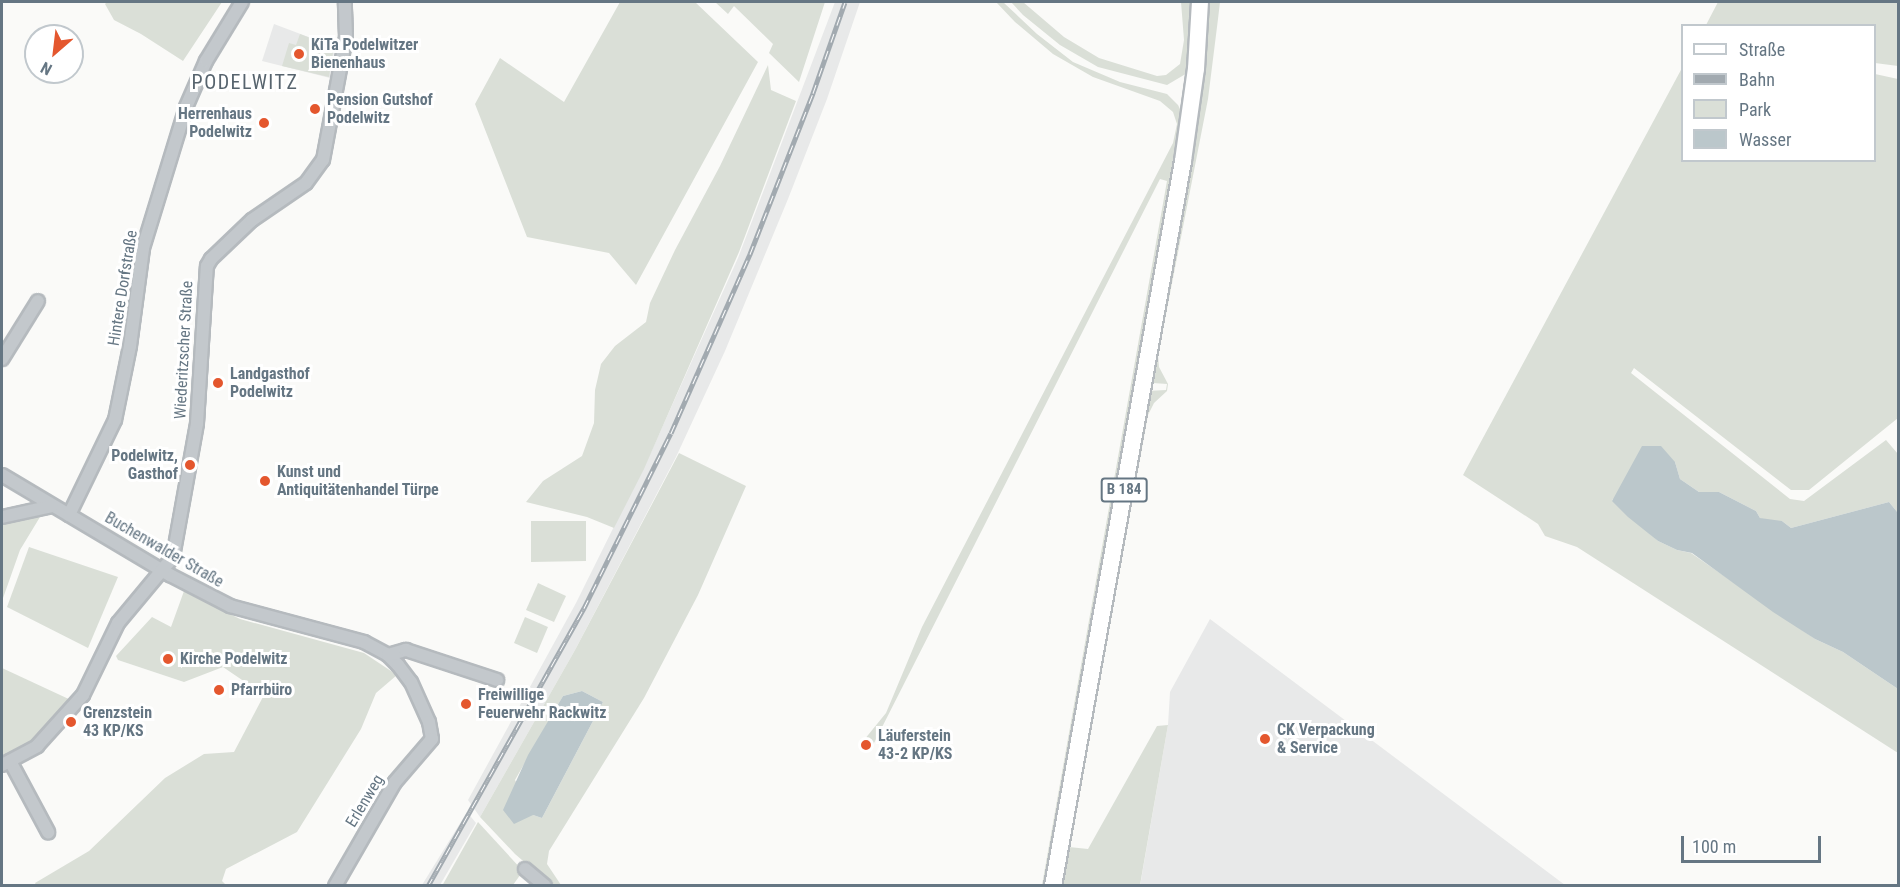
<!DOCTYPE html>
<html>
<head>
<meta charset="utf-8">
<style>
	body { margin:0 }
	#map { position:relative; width:1900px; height:887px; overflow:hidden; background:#fafaf8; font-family:"Roboto Condensed",sans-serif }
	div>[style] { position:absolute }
	.built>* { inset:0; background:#e8e9e9 }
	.green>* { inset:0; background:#dadfd7 }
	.water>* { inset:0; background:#bbc7cb }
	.roads { filter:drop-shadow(2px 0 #b5babe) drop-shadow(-2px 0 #b5babe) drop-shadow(0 2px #b5babe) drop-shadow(0 -2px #b5babe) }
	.minor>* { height:12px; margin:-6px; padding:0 6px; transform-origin:6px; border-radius:6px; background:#c3c8cc }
	.major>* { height:16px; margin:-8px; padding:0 8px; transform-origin:8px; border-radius:8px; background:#fff }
	.rail>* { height:5px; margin-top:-2.5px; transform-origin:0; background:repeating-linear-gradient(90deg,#fff 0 9px,#a2aab0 0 18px); box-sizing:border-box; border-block:2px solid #a2aab0 }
	.dots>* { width:16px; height:16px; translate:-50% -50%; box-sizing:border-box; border:3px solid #fff; border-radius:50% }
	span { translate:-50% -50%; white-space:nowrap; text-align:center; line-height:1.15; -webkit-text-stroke:6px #fff; paint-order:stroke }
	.shield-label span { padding:2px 4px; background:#fff; border:2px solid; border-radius:4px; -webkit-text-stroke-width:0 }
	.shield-label { font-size:15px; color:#657683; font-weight:700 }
	.poi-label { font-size:16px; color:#657683; font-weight:700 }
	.left { translate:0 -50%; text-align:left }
	.right { translate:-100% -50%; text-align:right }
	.street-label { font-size:16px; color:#657683 }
	.quarter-label { font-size:20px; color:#57646e; letter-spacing:1.5px }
	.frame { position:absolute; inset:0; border:3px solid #657683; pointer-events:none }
	.legend { position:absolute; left:1681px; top:24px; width:195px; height:138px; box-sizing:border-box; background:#fff; border:2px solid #c1c8cd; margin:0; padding:8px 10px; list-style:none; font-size:18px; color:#657683 }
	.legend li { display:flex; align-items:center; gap:12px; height:30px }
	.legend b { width:30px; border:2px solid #c1c8cd }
	.north { position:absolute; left:24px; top:24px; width:60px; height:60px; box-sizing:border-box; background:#fff; border:2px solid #c1c8cd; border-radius:50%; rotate:208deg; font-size:16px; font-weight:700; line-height:24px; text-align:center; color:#657683 }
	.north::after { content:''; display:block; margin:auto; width:21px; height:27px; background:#e4572e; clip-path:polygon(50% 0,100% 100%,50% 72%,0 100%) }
	.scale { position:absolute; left:1681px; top:836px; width:140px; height:27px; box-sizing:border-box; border:3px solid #657683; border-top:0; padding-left:8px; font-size:18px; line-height:21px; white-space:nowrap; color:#657683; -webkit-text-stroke:4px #fff; paint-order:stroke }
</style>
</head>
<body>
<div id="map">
	<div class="built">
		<i style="clip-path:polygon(835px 2px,860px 2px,827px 99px,788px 199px,725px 351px,676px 457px,575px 650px,480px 817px,468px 800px,576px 603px,652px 450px,738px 258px)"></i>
		<i style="clip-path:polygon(274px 24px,335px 47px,330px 78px,262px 61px)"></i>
		<i style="clip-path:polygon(1210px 619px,1565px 885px,1140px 886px,1168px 725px,1170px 692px)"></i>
		<i style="clip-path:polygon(467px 812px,476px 823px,440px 885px,422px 885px)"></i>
	</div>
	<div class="green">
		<i style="clip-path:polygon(107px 2px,222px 2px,183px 61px,141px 34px,114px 20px,105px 4px)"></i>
		<i style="clip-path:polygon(620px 2px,695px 2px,758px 62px,636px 285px,609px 253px,527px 237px,475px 104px,500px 58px,564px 102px)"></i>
		<i style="clip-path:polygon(715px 2px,825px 2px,799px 82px,769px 53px,773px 44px,734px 6px,728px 14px)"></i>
		<i style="clip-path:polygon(996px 2px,1003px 2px,1037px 34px,1073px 62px,1120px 82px,1167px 94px,1178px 105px,1184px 117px,1048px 885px,1042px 885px,1167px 181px,1160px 179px,873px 745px,864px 740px,886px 713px,922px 627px,1173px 143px,1177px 124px,1173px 112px,1160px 101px,1093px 77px,1053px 54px,1015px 22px)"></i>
		<i style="clip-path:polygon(1011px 2px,1023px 2px,1064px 37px,1099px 58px,1157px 76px,1166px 75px,1180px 64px,1184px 40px,1181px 2px,1196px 2px,1189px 72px,1167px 85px,1098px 67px,1060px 45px,1023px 15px)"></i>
		<i style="clip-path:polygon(1205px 2px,1220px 2px,1218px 19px,1208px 99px,1158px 355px,1159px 367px,1168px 384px,1167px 391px,1154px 403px,1148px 415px,1069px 847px,1088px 849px,1157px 726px,1168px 725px,1140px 885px,1059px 886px,1147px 391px,1166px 390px,1167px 384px,1153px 383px,1149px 379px)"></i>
		<i style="clip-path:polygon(1718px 2px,1898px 2px,1898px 66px,1875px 63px,1874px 26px,1706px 25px)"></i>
		<i style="clip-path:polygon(300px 34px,334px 47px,329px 77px,282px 66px,289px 43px,296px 45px)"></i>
		<i style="clip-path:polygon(768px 65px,771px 90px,796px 101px,739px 252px,644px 469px,614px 528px,587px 517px,526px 502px,543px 481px,582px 456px,594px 423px,595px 390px,601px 364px,615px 346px,646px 322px,650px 303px,675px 250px,720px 166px)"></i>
		<i style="clip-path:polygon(1682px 68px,1682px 160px,1874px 160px,1875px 74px,1898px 79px,1898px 418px,1809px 490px,1791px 490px,1634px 368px,1631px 373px,1790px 499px,1804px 501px,1886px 440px,1898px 454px,1898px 513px,1889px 502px,1791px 528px,1782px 521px,1766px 521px,1760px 518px,1756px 511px,1719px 492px,1699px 492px,1680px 479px,1675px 462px,1612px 500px,1658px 541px,1677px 550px,1691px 553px,1815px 639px,1843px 652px,1898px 689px,1898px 753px,1577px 547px,1545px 536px,1538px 524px,1463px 475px)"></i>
		<i style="clip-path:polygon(evenodd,679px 453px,746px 486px,698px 595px,644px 698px,549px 851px,547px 864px,561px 885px,551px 885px,515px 854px,480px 817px,575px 650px,679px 453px,582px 691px,603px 702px,542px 818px,533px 815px,515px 780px,563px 696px,582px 691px)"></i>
		<i style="clip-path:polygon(40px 517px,20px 550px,2px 601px,2px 524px)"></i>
		<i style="clip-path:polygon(531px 521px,586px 521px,586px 561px,531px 562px)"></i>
		<i style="clip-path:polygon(29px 547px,118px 577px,88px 648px,7px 607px)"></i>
		<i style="clip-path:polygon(538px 583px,566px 596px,554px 622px,526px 610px)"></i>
		<i style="clip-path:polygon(184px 591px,240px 619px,364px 653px,397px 675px,376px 693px,361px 729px,297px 832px,226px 869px,222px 881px,226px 885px,36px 885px,35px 883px,89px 851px,165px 778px,204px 754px,234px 752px,264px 695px,223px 667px,184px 682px,118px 660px,116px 656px,152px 617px,171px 627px)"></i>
		<i style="clip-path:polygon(525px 617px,548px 627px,537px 653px,514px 643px)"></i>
		<i style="clip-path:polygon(2px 668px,73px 701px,33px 744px,2px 759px)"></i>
		<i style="clip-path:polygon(478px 822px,523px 871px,513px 885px,442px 886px)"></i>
	</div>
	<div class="water">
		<i style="clip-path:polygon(1642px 446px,1661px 446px,1675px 462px,1680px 479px,1699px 492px,1719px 492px,1756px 511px,1760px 518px,1782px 521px,1791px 528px,1889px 502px,1898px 513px,1898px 689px,1843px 652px,1815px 639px,1773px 612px,1692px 553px,1677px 550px,1658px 541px,1628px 517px,1612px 501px)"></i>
		<i style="clip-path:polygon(582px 691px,603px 702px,542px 818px,533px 815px,514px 824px,503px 810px,528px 755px,563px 696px)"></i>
	</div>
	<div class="roads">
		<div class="minor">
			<i style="left:2px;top:359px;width:68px;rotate:-58.2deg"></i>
			<i style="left:2px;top:475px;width:196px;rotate:30.8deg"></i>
			<i style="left:170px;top:575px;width:68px;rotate:27.3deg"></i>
			<i style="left:230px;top:606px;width:139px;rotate:15deg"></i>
			<i style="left:364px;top:642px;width:27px;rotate:28deg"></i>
			<i style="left:388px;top:655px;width:14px;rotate:45deg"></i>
			<i style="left:398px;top:665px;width:21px;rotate:53deg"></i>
			<i style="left:411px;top:682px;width:44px;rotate:65.8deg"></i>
			<i style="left:429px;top:722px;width:17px;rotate:80deg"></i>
			<i style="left:432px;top:739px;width:57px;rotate:130.7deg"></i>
			<i style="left:395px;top:782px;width:120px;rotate:120deg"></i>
			<i style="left:69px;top:515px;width:106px;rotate:-64.2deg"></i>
			<i style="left:115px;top:420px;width:76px;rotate:-78.5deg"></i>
			<i style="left:130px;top:346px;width:99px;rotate:-82.4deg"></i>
			<i style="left:143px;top:248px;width:147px;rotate:-73deg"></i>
			<i style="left:186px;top:107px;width:50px;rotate:-66.5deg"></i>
			<i style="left:206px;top:61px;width:69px;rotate:-58.6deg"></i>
			<i style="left:2px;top:517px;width:51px;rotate:-12.4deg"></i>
			<i style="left:388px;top:655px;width:19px;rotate:-16deg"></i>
			<i style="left:406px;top:650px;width:96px;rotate:18.2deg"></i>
			<i style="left:10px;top:761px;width:81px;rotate:61.8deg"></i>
			<i style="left:2px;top:765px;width:40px;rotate:-28deg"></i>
			<i style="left:37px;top:746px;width:69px;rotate:-48deg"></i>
			<i style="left:83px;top:695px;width:80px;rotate:-64.1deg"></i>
			<i style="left:118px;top:623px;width:86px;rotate:-50.2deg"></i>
			<i style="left:173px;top:557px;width:136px;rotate:-79.8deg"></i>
			<i style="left:197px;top:423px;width:157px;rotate:-86.4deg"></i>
			<i style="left:207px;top:266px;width:8px;rotate:-60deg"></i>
			<i style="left:211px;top:259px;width:57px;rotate:-43.6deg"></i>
			<i style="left:252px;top:220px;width:65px;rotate:-34.4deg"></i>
			<i style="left:306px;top:183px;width:29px;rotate:-54deg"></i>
			<i style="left:323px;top:160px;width:125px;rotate:-79.4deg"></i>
			<i style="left:346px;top:37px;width:35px;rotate:-92deg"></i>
			<i style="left:525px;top:869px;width:26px;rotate:40deg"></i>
		</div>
		<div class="major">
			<i style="left:1053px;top:886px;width:737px;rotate:-79.83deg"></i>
			<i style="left:1183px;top:161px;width:93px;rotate:-82deg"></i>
			<i style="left:1196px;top:69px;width:67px;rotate:-86.6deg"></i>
		</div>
	</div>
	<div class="rail">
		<i style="left:428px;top:886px;width:319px;rotate:-60.7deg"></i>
		<i style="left:584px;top:608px;width:195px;rotate:-63.6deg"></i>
		<i style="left:671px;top:433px;width:196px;rotate:-66.2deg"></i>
		<i style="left:750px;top:254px;width:173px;rotate:-68.6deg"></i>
		<i style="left:813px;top:93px;width:96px;rotate:-70.6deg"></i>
	</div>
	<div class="dots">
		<i style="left:299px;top:54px;background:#e4572e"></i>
		<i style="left:315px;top:109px;background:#e4572e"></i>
		<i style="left:264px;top:123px;background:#e4572e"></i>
		<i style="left:218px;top:383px;background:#e4572e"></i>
		<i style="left:190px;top:465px;background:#e4572e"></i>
		<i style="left:265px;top:481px;background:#e4572e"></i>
		<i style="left:168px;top:659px;background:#e4572e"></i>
		<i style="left:219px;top:690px;background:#e4572e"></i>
		<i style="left:466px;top:704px;background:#e4572e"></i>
		<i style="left:71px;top:722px;background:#e4572e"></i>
		<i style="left:1265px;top:739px;background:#e4572e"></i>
		<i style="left:866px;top:745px;background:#e4572e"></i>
	</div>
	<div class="shield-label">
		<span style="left:1124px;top:490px">B 184</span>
	</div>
	<div class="poi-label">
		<span class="left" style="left:311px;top:54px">KiTa Podelwitzer<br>Bienenhaus</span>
		<span class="left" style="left:327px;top:109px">Pension Gutshof<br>Podelwitz</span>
		<span class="right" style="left:252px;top:123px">Herrenhaus<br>Podelwitz</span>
		<span class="left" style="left:230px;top:383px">Landgasthof<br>Podelwitz</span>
		<span class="right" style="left:178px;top:465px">Podelwitz,<br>Gasthof</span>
		<span class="left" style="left:277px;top:481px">Kunst und<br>Antiquitätenhandel Türpe</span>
		<span class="left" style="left:180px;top:659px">Kirche Podelwitz</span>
		<span class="left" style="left:231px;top:690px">Pfarrbüro</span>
		<span class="left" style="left:478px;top:704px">Freiwillige<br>Feuerwehr Rackwitz</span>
		<span class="left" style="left:83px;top:722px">Grenzstein<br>43 KP/KS</span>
		<span class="left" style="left:1277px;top:739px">CK Verpackung<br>&amp; Service</span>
		<span class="left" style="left:878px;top:745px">Läuferstein<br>43-2 KP/KS</span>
	</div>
	<div class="street-label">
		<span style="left:123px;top:288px;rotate:-81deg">Hintere Dorfstraße</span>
		<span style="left:184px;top:350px;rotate:-87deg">Wiederitzscher Straße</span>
		<span style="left:164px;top:550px;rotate:30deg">Buchenwalder Straße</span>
		<span style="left:365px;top:801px;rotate:-59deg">Erlenweg</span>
	</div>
	<div class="quarter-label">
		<span style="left:245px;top:82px">PODELWITZ</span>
	</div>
	<div class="frame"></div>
	<ul class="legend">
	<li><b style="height:8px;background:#fff"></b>Straße</li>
	<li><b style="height:8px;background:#a2aab0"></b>Bahn</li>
	<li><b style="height:16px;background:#dadfd7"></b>Park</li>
	<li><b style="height:16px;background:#bbc7cb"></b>Wasser</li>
	</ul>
	<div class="north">N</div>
	<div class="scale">100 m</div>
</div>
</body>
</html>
